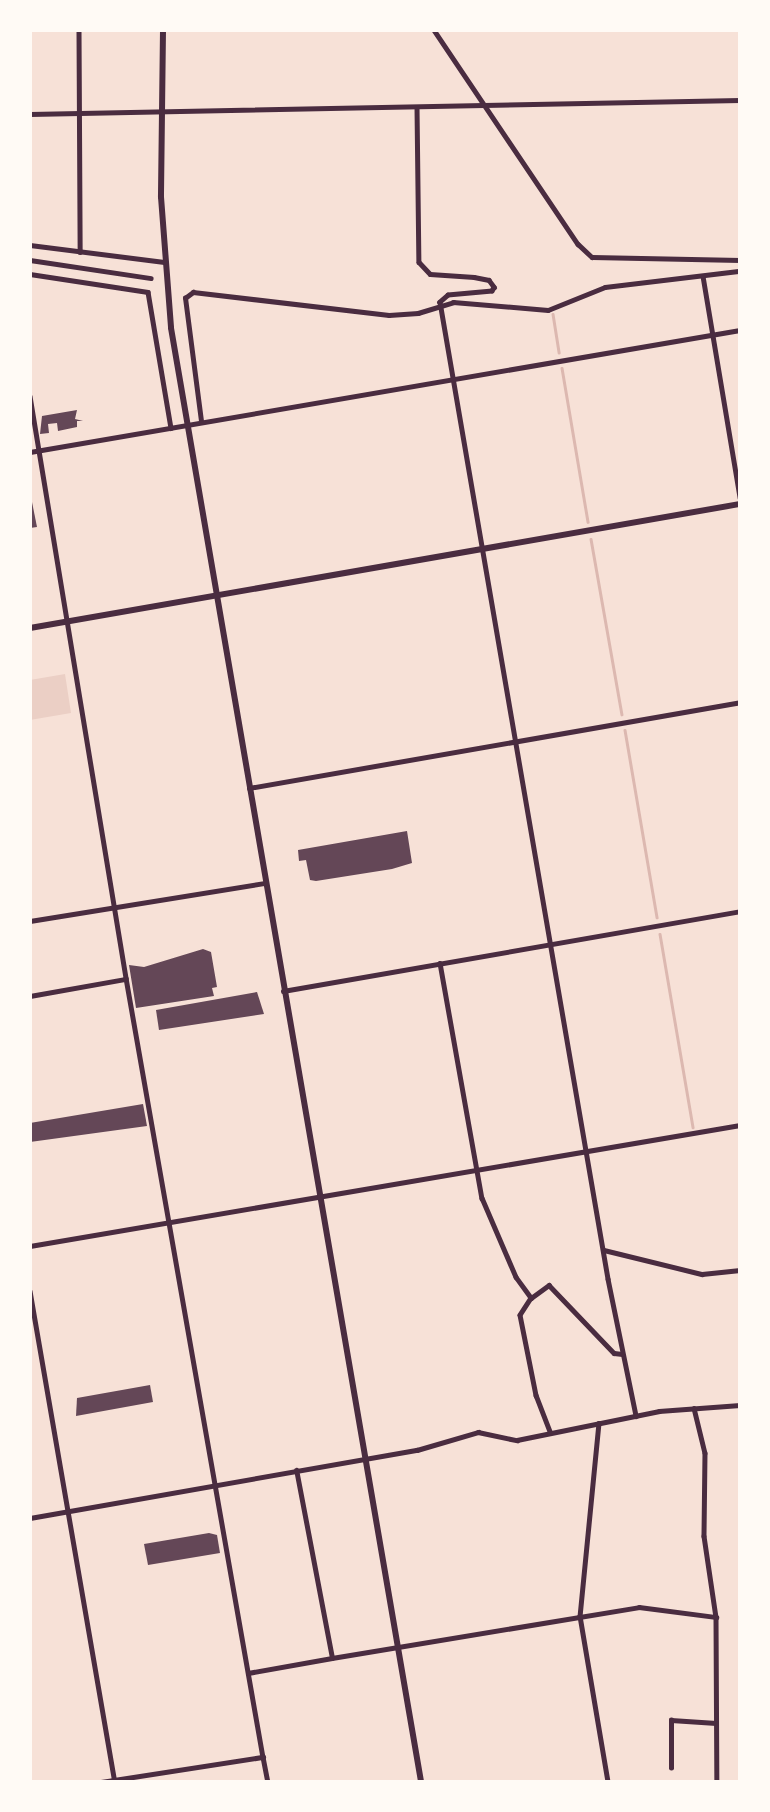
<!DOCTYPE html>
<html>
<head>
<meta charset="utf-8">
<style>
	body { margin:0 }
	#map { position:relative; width:770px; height:1812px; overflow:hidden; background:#f7e1d7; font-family:Overpass,sans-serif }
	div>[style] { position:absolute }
	.green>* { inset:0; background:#ebcfc5 }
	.stream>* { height:2.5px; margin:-1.25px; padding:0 1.25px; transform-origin:1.25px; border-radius:1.25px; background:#dcb8b0 }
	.building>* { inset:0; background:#644757 }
	.minor>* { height:4.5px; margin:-2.25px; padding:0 2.25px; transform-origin:2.25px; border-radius:2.25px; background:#4a2c40 }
	.tertiary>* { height:6px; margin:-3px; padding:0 3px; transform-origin:3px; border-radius:3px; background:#4a2c40 }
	span { translate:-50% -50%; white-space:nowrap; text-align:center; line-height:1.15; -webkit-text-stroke:5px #fffaf5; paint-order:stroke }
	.frame { position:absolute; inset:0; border:32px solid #fffaf5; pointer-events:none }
</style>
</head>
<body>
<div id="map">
	<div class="green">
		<i style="clip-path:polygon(65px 674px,71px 713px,30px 720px,30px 680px)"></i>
	</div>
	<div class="stream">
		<i style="left:553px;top:314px;width:39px;rotate:81deg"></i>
		<i style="left:562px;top:368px;width:156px;rotate:80.4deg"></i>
		<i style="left:591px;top:539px;width:178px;rotate:80deg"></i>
		<i style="left:625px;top:730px;width:190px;rotate:80.3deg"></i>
		<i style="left:660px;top:934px;width:196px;rotate:80.3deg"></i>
	</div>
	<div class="building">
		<i style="clip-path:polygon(77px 410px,75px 419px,83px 421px,77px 421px,77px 427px,58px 431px,57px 423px,48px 424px,49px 433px,40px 434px,42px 416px)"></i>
		<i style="clip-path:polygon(30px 492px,37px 527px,30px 528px)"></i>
		<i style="clip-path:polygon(407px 831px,412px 863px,392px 869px,316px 881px,310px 880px,306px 860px,299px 861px,298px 850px)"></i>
		<i style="clip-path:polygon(203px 949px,211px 952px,217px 987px,212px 988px,214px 996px,136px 1008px,129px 965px,144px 967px)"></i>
		<i style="clip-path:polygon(257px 992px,264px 1014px,159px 1030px,156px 1010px)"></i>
		<i style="clip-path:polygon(143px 1104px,147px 1126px,30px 1142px,30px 1123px)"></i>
		<i style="clip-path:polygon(150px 1385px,153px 1402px,76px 1416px,77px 1398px)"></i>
		<i style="clip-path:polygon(209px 1533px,217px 1535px,220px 1553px,148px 1565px,144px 1544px)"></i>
	</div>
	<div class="minor">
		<i style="left:79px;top:30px;width:222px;rotate:89.7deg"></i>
		<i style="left:434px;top:30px;width:258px;rotate:56.1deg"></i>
		<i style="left:578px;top:244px;width:19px;rotate:43deg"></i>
		<i style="left:592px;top:257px;width:148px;rotate:1.2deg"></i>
		<i style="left:417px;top:107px;width:155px;rotate:89.3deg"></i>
		<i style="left:419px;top:262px;width:16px;rotate:47deg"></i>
		<i style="left:430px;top:274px;width:44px;rotate:3.9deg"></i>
		<i style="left:474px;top:277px;width:15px;rotate:11deg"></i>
		<i style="left:489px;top:280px;width:9px;rotate:54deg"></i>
		<i style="left:494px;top:287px;width:4px;rotate:117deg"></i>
		<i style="left:492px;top:291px;width:44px;rotate:174.8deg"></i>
		<i style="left:448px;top:295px;width:11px;rotate:139deg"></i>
		<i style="left:440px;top:302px;width:991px;rotate:80.24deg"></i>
		<i style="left:608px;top:1279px;width:140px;rotate:78.4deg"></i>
		<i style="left:30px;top:114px;width:710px;rotate:-1.13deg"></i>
		<i style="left:30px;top:245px;width:135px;rotate:7.2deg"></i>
		<i style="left:30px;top:260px;width:122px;rotate:8.5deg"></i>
		<i style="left:30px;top:274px;width:119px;rotate:8.7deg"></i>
		<i style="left:148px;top:292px;width:138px;rotate:80.4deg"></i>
		<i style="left:703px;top:276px;width:225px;rotate:80.5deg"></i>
		<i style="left:30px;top:396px;width:590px;rotate:80.63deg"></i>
		<i style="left:126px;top:978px;width:791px;rotate:80.03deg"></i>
		<i style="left:201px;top:421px;width:124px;rotate:-97.4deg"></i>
		<i style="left:185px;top:298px;width:10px;rotate:-37deg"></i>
		<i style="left:193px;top:292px;width:197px;rotate:6.7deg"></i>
		<i style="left:389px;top:315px;width:29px;rotate:-4deg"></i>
		<i style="left:418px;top:313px;width:37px;rotate:-17deg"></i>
		<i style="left:453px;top:302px;width:95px;rotate:4.8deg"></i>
		<i style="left:548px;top:310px;width:61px;rotate:-22deg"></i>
		<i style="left:605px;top:287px;width:136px;rotate:-6.8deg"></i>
		<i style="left:30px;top:452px;width:720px;rotate:-9.75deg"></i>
		<i style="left:249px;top:788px;width:498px;rotate:-9.9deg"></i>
		<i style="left:30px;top:921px;width:238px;rotate:-9.2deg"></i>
		<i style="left:440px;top:963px;width:239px;rotate:79.9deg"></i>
		<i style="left:482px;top:1198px;width:86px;rotate:66.7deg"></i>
		<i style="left:516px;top:1277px;width:26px;rotate:54deg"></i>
		<i style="left:531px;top:1298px;width:22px;rotate:-36deg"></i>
		<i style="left:549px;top:1285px;width:94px;rotate:46.3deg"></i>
		<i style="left:614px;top:1353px;width:8px;rotate:7deg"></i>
		<i style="left:283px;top:991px;width:464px;rotate:-9.9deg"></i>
		<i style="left:30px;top:996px;width:97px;rotate:-10.1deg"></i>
		<i style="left:30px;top:1246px;width:720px;rotate:-9.67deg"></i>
		<i style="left:604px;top:1250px;width:101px;rotate:13.8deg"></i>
		<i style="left:702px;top:1274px;width:38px;rotate:-6deg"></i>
		<i style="left:30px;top:1291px;width:498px;rotate:80.2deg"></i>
		<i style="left:531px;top:1298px;width:20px;rotate:123deg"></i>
		<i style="left:520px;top:1315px;width:82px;rotate:78.7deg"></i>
		<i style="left:536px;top:1395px;width:39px;rotate:69deg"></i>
		<i style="left:694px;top:1408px;width:46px;rotate:76.3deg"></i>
		<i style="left:705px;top:1453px;width:83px;rotate:90.7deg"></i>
		<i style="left:704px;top:1536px;width:82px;rotate:81.6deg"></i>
		<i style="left:716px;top:1617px;width:165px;rotate:89.7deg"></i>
		<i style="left:599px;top:1423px;width:194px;rotate:95.6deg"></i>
		<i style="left:580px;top:1616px;width:168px;rotate:80.4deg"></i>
		<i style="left:30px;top:1518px;width:393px;rotate:-10deg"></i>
		<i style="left:417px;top:1450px;width:64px;rotate:-16.4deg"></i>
		<i style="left:478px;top:1432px;width:40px;rotate:12deg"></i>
		<i style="left:517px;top:1440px;width:145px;rotate:-11.5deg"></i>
		<i style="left:659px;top:1411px;width:81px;rotate:-4.2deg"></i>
		<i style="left:332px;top:1658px;width:311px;rotate:-9.4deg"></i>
		<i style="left:639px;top:1607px;width:78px;rotate:7.4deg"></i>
		<i style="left:248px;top:1673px;width:85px;rotate:-10.1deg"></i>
		<i style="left:332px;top:1658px;width:191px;rotate:-100.8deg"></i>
		<i style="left:671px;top:1768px;width:48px;rotate:-90deg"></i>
		<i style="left:671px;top:1720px;width:45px;rotate:3.8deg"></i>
		<i style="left:101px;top:1782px;width:164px;rotate:-8.8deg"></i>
		<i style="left:263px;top:1757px;width:25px;rotate:79deg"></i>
	</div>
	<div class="tertiary">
		<i style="left:163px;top:30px;width:167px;rotate:90.7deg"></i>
		<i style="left:161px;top:197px;width:131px;rotate:85.6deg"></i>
		<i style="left:171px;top:328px;width:1475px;rotate:80.24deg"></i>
		<i style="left:30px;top:628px;width:721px;rotate:-9.91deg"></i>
	</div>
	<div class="frame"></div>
</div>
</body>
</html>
